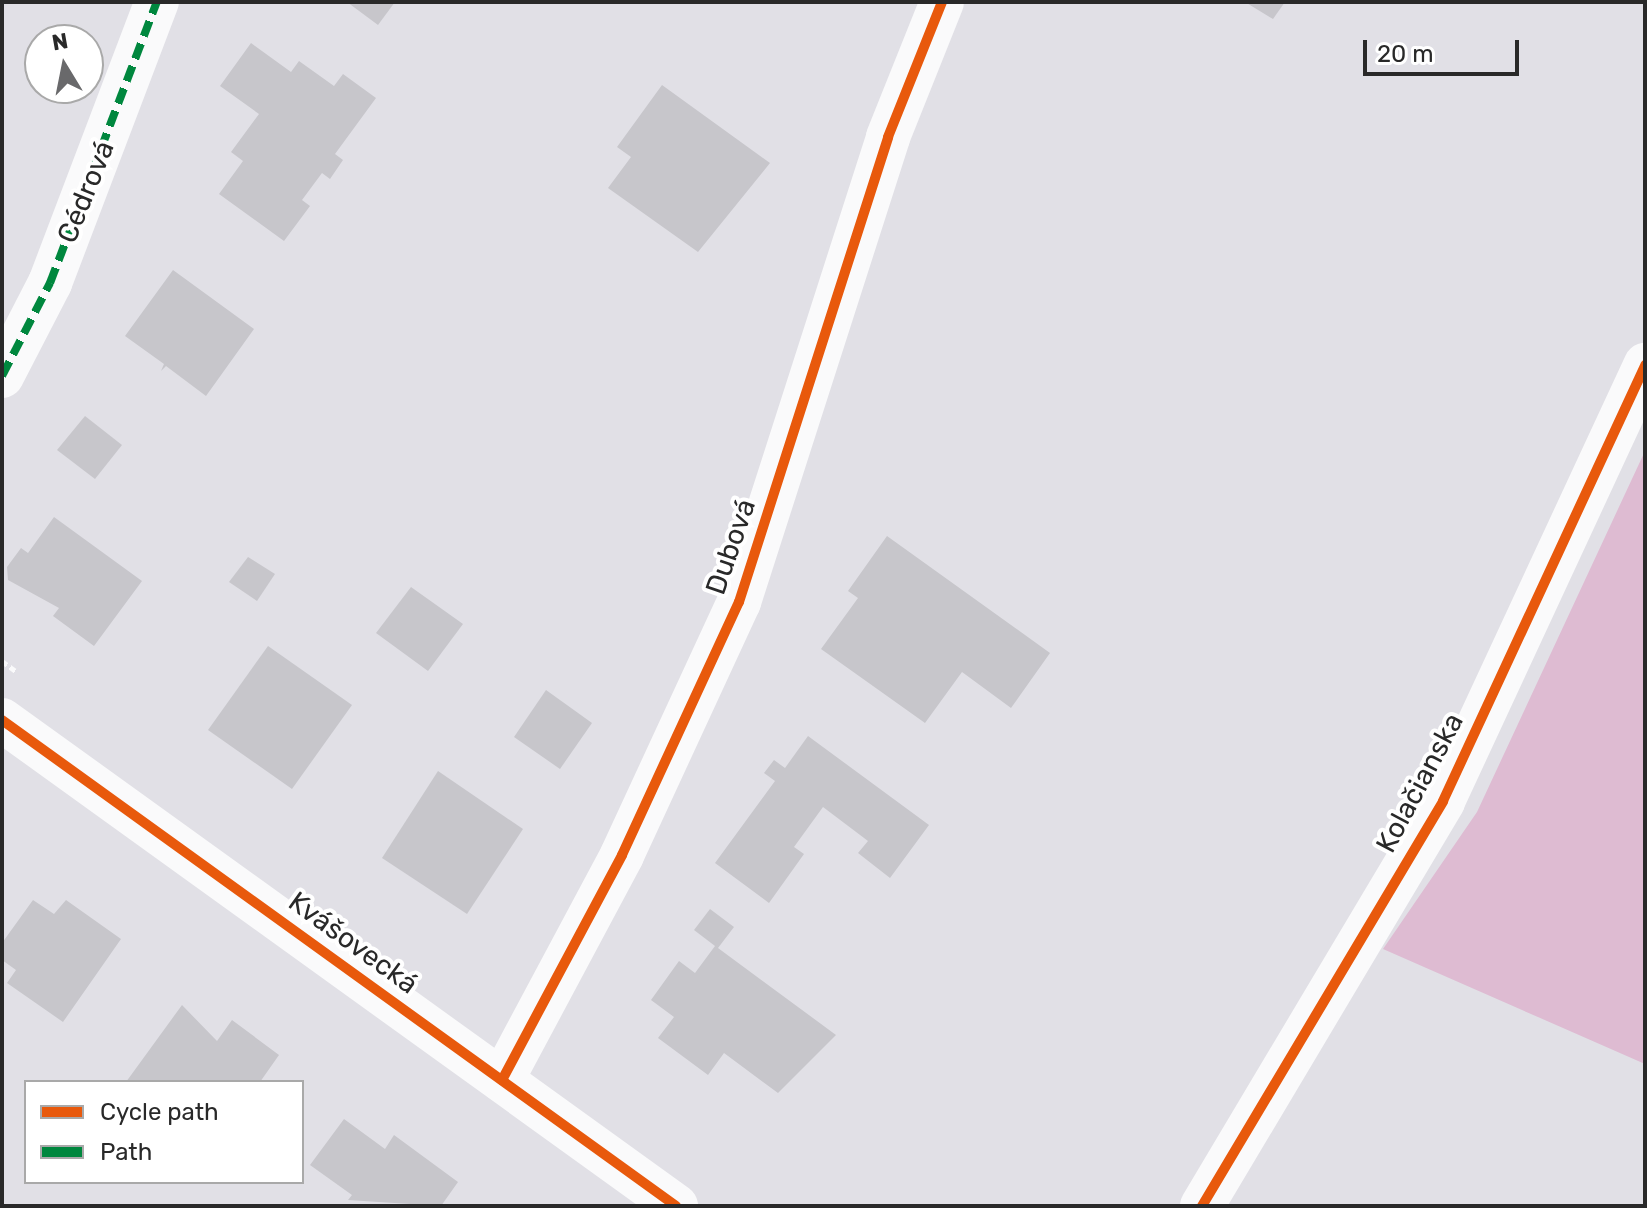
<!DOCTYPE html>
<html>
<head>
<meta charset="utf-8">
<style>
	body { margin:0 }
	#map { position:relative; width:1647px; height:1208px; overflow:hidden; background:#e1e0e6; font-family:Rubik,sans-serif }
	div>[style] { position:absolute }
	.green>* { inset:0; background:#debbd2 }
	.building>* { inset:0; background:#c7c6cb }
	.path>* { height:5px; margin-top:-2.5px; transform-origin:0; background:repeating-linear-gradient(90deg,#fafafb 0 6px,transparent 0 10px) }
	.minor>* { height:44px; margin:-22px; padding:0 22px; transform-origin:22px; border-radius:22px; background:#fafafb }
	.quiet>* { height:8px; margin-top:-4px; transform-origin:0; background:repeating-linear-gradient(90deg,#00873e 0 16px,transparent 0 24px) }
	.cycleway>* { height:10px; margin:-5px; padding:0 5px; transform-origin:5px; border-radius:5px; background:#e8590c }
	span { translate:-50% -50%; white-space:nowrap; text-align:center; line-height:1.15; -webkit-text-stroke:8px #fff; paint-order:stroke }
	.street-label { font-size:28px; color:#292929 }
	.frame { position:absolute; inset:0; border:4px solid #292929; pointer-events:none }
	.legend { position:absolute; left:24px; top:1080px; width:280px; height:104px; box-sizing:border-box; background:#fff; border:2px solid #a9a9a9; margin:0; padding:10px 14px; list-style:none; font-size:24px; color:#292929 }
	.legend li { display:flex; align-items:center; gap:16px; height:40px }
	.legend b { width:40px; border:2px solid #a9a9a9 }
	.north { position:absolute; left:24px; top:24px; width:80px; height:80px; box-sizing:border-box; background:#fff; border:2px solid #a9a9a9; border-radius:50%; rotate:350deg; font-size:22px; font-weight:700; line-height:32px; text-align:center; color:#292929 }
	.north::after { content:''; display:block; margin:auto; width:28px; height:36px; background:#69696b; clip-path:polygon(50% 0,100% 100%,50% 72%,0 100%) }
	.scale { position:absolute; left:1363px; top:40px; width:156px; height:36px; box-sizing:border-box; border:4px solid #292929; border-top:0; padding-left:10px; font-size:24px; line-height:28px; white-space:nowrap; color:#292929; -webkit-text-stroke:6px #fff; paint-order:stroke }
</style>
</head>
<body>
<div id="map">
	<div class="green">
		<i style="clip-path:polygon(1645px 451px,1645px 1064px,1383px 949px,1477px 812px)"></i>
	</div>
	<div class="building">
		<i style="clip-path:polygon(347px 2px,395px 2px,378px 25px)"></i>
		<i style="clip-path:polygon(1245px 2px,1285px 2px,1273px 19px)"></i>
		<i style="clip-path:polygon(251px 43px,291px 72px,299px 61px,334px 86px,343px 74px,376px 98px,335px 154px,343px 160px,330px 179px,322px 173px,302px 200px,310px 206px,284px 241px,219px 194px,243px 161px,231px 152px,259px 114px,220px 86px)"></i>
		<i style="clip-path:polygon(662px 85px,770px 163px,698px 252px,608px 188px,631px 157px,617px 147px)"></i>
		<i style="clip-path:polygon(173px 270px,254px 329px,206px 396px,166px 366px,161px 371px,164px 364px,125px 336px)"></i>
		<i style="clip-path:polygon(85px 416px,122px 445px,95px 479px,57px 450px)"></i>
		<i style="clip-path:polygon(54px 517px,142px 581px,94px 646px,53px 616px,59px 608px,8px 580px,7px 567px,21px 548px,28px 553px)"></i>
		<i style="clip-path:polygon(887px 536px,1050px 653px,1011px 708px,962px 672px,925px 723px,821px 649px,858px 598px,848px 591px)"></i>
		<i style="clip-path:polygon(248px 557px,275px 574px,257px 601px,229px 582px)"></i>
		<i style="clip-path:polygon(411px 587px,463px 624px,428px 671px,376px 633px)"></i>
		<i style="clip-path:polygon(268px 646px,352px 705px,292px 789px,208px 730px)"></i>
		<i style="clip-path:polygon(546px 690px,592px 723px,560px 769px,514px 737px)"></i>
		<i style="clip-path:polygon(808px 736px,929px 825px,890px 878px,858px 853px,868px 841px,823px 807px,794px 847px,804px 854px,769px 903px,715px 863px,775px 781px,764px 773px,774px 760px,785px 768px)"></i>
		<i style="clip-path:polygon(438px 771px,523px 829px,467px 914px,382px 858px)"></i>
		<i style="clip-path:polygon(33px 900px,54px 914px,66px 900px,121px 939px,63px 1022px,7px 983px,16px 970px,2px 960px,2px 943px)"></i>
		<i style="clip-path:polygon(710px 909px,734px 927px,718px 948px,836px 1035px,778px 1093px,724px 1053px,708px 1075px,658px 1038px,674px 1017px,651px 1000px,679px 961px,695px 973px,715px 946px,694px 930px)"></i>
		<i style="clip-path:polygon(182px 1005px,217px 1041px,232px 1020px,279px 1055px,260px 1082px,126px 1082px)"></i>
		<i style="clip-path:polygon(344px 1119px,385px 1149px,394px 1135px,458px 1182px,441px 1206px,348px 1200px,352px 1195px,310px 1165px)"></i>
	</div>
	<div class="path">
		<i style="left:2px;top:661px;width:19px;rotate:36deg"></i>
	</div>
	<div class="minor">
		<i style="left:2px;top:376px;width:105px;rotate:-62.7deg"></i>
		<i style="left:50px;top:283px;width:301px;rotate:-69.2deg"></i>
		<i style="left:2px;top:720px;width:831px;rotate:35.79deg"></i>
		<i style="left:502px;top:1080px;width:255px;rotate:-61.9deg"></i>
		<i style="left:622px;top:855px;width:279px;rotate:-65.2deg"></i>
		<i style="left:739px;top:602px;width:488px;rotate:-72.2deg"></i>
		<i style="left:888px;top:137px;width:145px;rotate:-68.2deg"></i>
		<i style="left:1202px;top:1206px;width:471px;rotate:-59.2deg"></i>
		<i style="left:1443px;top:801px;width:481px;rotate:-65.1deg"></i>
	</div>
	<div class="quiet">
		<i style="left:2px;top:376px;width:105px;rotate:-62.7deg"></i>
		<i style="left:50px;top:283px;width:301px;rotate:-69.2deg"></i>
	</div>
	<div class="cycleway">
		<i style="left:2px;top:720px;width:831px;rotate:35.79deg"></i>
		<i style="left:502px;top:1080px;width:255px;rotate:-61.9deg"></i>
		<i style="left:622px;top:855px;width:279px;rotate:-65.2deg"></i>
		<i style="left:739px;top:602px;width:488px;rotate:-72.2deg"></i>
		<i style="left:888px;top:137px;width:145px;rotate:-68.2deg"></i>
		<i style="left:1202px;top:1206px;width:471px;rotate:-59.2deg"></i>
		<i style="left:1443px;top:801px;width:481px;rotate:-65.1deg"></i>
	</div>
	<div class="street-label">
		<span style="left:86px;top:192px;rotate:-68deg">Cédrová</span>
		<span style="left:731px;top:547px;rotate:-71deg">Dubová</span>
		<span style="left:1420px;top:783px;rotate:-62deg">Kolačianska</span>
		<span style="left:353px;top:943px;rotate:36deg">Kvášovecká</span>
	</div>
	<div class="frame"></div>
	<ul class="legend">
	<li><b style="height:10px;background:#e8590c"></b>Cycle path</li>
	<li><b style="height:10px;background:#00873e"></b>Path</li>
	</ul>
	<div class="north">N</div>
	<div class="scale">20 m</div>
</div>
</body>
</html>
